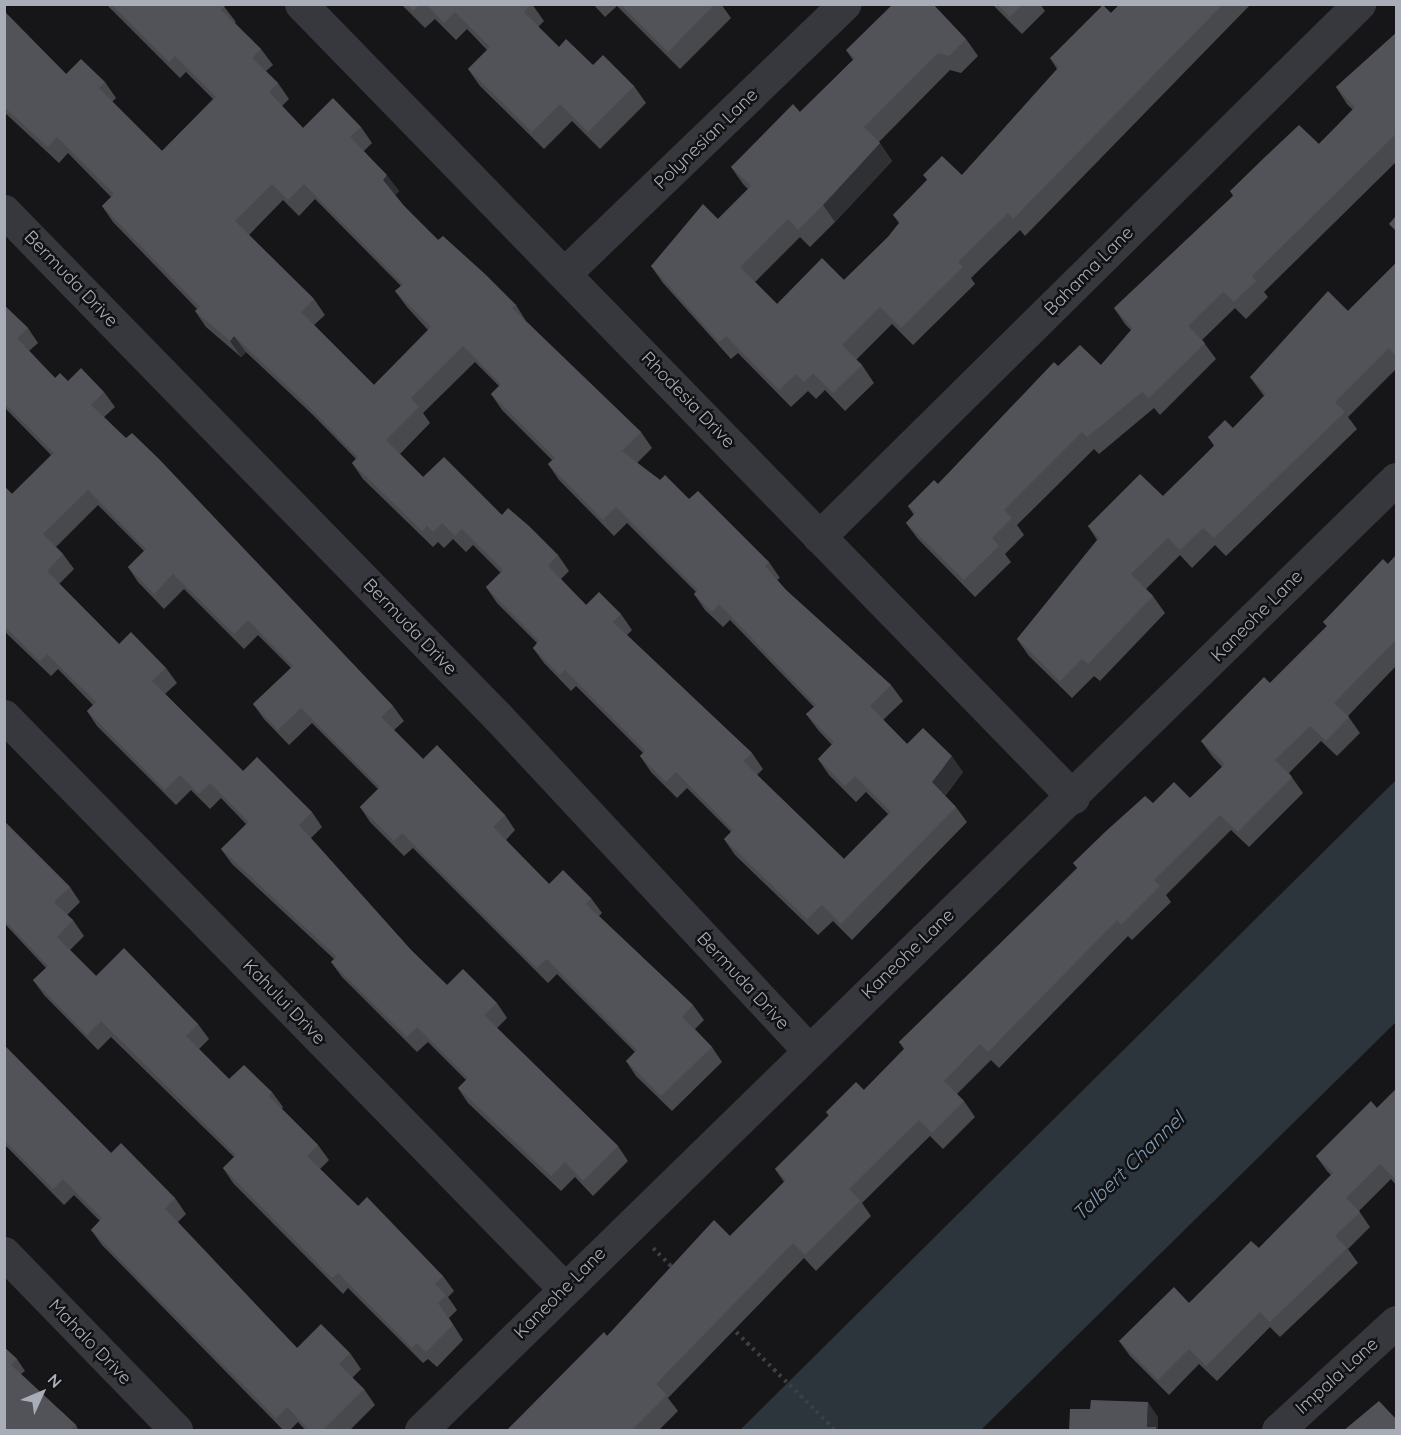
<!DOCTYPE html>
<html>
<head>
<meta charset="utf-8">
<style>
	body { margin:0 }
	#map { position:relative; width:1401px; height:1435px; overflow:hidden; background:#161618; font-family:Quicksand,sans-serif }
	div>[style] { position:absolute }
	.water>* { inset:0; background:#2c353c }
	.path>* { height:4px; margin-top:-2px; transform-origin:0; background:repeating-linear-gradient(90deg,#3d3f44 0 3px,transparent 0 7.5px) }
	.minor>* { height:33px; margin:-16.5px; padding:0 16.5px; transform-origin:16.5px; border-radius:16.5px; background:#37383d }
	.wall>* { inset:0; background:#47494d }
	.shaded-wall>* { inset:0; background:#2f3033 }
	.building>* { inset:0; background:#525359 }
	span { translate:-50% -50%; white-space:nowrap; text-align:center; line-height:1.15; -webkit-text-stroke:5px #111113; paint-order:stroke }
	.street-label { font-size:18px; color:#a8adb8 }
	.water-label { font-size:20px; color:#7f9bb3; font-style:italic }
	.frame { position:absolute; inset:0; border:6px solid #a8adb8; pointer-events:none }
	.north { position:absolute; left:12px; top:1363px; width:60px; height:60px; -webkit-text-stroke:4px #111113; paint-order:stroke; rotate:46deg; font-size:16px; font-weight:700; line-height:24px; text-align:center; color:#a8adb8 }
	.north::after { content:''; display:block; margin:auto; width:21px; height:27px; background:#a8adb8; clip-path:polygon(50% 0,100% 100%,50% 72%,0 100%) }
</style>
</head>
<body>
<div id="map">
	<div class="water">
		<i style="clip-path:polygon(1396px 780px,1396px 1022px,981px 1430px,740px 1430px)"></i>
	</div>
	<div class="path">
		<i style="left:653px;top:1248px;width:28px;rotate:45deg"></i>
		<i style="left:731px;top:1327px;width:146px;rotate:44.7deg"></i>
	</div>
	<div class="minor">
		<i style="left:301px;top:4px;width:1107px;rotate:45.77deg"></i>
		<i style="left:4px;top:211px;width:707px;rotate:45.69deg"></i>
		<i style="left:498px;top:717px;width:455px;rotate:47deg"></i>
		<i style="left:565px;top:273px;width:388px;rotate:-43.9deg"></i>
		<i style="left:819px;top:537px;width:759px;rotate:-44.63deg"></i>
		<i style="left:4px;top:716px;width:800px;rotate:45.61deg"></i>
		<i style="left:4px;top:1253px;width:247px;rotate:45.8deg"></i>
		<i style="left:421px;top:1430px;width:1362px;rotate:-44.29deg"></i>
		<i style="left:1278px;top:1430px;width:160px;rotate:-42.5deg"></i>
	</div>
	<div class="wall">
		<i style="clip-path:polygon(evenodd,106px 4px,222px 4px,236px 22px,235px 23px,261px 49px,273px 65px,266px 71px,278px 83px,289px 99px,282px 106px,303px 128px,361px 127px,372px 143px,364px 151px,399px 191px,395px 195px,404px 206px,438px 240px,516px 305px,526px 321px,641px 432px,652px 448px,637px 463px,660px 480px,689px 499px,769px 562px,780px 578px,777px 580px,786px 590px,891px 685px,903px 701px,883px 720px,907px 744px,963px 772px,945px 796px,956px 807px,967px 822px,852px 940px,833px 921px,818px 935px,735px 855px,724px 839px,731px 832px,687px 788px,677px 798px,651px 772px,640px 756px,643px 753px,576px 686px,571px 691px,544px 663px,533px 648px,537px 643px,497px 603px,486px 587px,501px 573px,473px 545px,466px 552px,453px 539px,444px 548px,438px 542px,433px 547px,363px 479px,352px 463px,356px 459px,313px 415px,246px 352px,241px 357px,206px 327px,195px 311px,197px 309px,113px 222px,102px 206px,111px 197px,68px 153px,59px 163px,4px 112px,4px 11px,66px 74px,105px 82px,116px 98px,112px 102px,162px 151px,213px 99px,186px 72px,180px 78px,106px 4px,315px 199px,401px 286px,395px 291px,407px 307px,428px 330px,374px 385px,314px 325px,325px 315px,314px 299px,249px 235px,283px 200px,299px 216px,315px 199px,106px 4px,475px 362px,499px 386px,491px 394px,502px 410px,552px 460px,548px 464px,559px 480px,614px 536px,627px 523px,696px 592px,694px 594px,705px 610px,723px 627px,730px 620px,814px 707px,806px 714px,818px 730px,832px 745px,818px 759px,829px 775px,856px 802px,866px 792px,888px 814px,844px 859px,757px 775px,763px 769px,752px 753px,627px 635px,632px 630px,621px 614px,586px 605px,561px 579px,569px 571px,558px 555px,502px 515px,423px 477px,400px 454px,430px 423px,423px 413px,475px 362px)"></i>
		<i style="clip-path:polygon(401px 4px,532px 4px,544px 21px,538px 27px,559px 47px,593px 65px,634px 86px,646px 103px,600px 149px,572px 121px,544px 149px,480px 86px,468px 69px,487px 50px,467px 29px,456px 40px,435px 19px,425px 28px)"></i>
		<i style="clip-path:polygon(593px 4px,721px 4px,731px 18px,680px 69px,617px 6px,605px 17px)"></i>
		<i style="clip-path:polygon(992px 4px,1040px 4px,1045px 11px,1022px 34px)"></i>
		<i style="clip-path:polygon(1120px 4px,1251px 4px,1025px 236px,1020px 230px,971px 278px,975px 284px,913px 345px,892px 324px,856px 360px,862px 365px,874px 383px,845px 411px,825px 390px,816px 399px,808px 391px,791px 407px,738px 353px,731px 359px,663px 283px,651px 266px,718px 219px,748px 189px,743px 184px,731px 167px,800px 112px,853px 60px,846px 50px,966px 39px,978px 56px,961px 73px,950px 70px,879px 142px,892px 161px,835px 222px,810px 247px,800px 237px,755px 282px,777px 304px,844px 280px,888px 237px,899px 223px,893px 215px,927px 180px,923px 175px,962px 175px,1057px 69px,1050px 58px,1111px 13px)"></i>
		<i style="clip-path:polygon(1396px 33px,1396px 162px,1264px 292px,1268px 297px,1246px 319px,1235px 308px,1202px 340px,1216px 359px,1160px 415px,1154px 408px,1099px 454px,1094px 449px,1017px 525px,1024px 535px,1005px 554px,1011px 562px,975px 597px,918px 539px,906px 523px,914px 515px,908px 506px,938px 484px,1058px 366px,1101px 365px,1131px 330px,1125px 324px,1114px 308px,1233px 196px,1230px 191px,1319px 144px,1353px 110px,1347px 104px,1336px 87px)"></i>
		<i style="clip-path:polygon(1396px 263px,1396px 369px,1348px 417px,1357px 429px,1226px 556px,1215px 545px,1192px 568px,1180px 555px,1146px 589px,1153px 596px,1165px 613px,1100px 681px,1094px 676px,1072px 698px,1029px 656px,1017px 639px,1097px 540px,1088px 526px,1163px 496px,1214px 446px,1208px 437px,1233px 428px,1264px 396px,1250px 377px,1348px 311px)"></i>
		<i style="clip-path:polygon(4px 305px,28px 328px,38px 343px,29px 351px,55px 378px,104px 392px,115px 407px,104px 417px,393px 706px,404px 721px,394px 730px,423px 759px,505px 815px,515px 830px,506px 840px,549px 884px,591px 898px,602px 913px,599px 916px,693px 1005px,704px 1020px,695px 1029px,712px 1047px,722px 1062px,672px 1111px,636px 1076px,626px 1061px,635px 1052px,557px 974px,548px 983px,413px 848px,404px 856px,370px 822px,360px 807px,378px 789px,312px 723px,289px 745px,264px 719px,253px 704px,291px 668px,258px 635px,244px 649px,184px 589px,164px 609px,138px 582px,128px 567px,144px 551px,98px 505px,56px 547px,63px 554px,74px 569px,59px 584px,119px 644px,166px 668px,177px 683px,165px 694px,243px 771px,312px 812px,322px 827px,311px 838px,411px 950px,447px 985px,497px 1003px,507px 1018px,497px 1028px,618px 1146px,628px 1161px,593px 1196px,575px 1177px,561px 1191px,468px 1103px,458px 1088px,466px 1080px,428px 1042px,417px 1052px,342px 977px,331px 962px,334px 959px,232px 864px,221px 849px,246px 824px,221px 798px,210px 809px,191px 790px,176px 805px,97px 726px,87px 711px,93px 705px,58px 669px,51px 676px,4px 631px,4px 486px,12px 494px,51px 455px,4px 407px)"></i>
		<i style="clip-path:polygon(1396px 555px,1396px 666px,1348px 716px,1360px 733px,1337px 756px,1321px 741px,1289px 773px,1303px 793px,1249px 847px,1231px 830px,1166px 895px,1171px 902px,1132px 940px,1128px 936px,999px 1068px,991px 1060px,957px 1094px,964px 1101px,975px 1117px,943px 1149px,930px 1136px,862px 1203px,871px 1216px,816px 1271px,804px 1258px,668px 1398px,678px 1411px,658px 1431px,506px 1431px,607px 1336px,730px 1236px,784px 1182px,775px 1169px,829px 1116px,826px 1112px,864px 1090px,904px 1049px,899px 1042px,1077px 868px,1073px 863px,1153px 803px,1190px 798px,1222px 767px,1212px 756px,1201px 741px,1270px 683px,1327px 626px,1323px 622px,1388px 564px)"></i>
		<i style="clip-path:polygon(4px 821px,70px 887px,80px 902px,67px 915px,73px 920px,84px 936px,70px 950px,96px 976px,198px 1024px,209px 1039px,199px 1049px,229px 1079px,272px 1092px,283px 1107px,282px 1109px,318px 1145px,329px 1160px,320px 1169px,358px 1206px,443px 1276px,454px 1291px,448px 1297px,457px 1310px,449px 1318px,463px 1340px,437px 1367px,428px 1359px,423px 1363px,348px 1288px,343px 1294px,233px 1183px,223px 1168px,234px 1157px,111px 1037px,98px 1050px,44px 995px,33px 980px,46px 968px,4px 923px)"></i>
		<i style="clip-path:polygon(4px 1045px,111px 1153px,175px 1198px,186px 1214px,178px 1222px,297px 1348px,350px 1353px,361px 1369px,352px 1378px,364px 1389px,375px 1405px,349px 1431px,306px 1431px,298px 1422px,289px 1431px,284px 1431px,102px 1245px,91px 1230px,100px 1221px,74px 1195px,64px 1205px,4px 1144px)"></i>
		<i style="clip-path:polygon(1396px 1089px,1396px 1185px,1391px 1179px,1359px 1211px,1370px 1227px,1348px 1249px,1358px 1263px,1280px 1337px,1270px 1327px,1217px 1381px,1199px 1364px,1169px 1395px,1130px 1356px,1119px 1341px,1189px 1303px,1259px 1248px,1331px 1175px,1327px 1171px,1316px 1156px,1377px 1108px)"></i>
		<i style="clip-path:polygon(4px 1347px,17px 1359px,25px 1371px,21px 1374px,76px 1425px,79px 1431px,4px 1431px)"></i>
	</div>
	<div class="shaded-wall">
		<i style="clip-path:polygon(880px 143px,892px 161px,835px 222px,823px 205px)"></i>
		<i style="clip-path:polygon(387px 175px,399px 191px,394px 196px,383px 180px)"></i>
		<i style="clip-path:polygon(234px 336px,246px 352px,241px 357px,230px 341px)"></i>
		<i style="clip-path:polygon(952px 756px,963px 772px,943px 798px,932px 782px)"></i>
		<i style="clip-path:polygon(1148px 1402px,1158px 1417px,1158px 1431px,1150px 1431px,1147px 1427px)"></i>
	</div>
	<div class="building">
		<i style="clip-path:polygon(evenodd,111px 4px,222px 4px,225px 6px,221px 10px,261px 49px,252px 58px,278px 83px,269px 92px,303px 128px,333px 98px,361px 127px,350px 137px,387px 175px,383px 180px,404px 206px,438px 240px,443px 236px,485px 274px,516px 305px,512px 308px,641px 432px,622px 451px,660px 480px,665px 475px,689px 499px,698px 491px,769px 562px,765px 566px,786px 590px,891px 685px,870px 706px,907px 744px,923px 728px,952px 756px,932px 782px,956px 807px,841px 924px,822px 905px,807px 919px,724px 839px,733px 830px,676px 772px,666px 782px,640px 756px,645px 751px,565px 670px,560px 675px,533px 648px,539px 641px,486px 587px,503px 570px,462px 529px,455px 536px,442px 523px,433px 532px,427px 526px,422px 531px,352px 463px,358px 457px,302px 400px,234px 336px,230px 341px,195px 311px,200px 307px,102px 206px,114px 194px,57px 137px,48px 147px,4px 107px,4px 11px,66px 74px,81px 59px,105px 82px,99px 88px,162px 151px,216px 97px,175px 56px,169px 62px,111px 4px,272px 184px,288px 200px,304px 184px,403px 284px,395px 291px,431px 327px,374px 385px,301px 312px,314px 299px,235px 221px,272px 184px,111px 4px,463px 346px,501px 384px,491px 394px,555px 458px,548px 464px,603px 520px,616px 507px,698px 590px,694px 594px,712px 612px,719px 604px,816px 705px,806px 714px,834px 742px,818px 759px,845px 786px,855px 776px,891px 812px,844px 859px,743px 761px,752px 753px,613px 622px,621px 614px,599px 592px,586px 605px,548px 566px,558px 555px,529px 526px,508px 508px,502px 515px,444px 457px,423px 477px,386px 440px,419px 407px,411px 398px,463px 346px)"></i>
		<i style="clip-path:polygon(406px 4px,420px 4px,413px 11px)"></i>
		<i style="clip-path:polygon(426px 4px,531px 4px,524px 12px,559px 47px,566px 39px,593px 65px,603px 55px,634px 86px,588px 132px,560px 104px,532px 132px,468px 69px,490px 47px,455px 12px,444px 23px)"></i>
		<i style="clip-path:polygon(620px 4px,715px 4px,668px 52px)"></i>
		<i style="clip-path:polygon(893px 4px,933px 4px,966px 39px,949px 56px,938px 53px,864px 127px,880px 143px,823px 205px,798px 230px,788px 219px,740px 267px,777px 304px,822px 258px,844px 280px,888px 237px,900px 222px,893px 215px,928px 179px,923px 175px,942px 156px,962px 175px,1059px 67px,1050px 58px,1103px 5px,1111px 13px,1120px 4px,1223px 4px,1013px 219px,1008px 213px,958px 262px,963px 267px,901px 328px,880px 307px,842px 345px,862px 365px,833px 393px,813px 373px,804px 382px,796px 374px,779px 390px,726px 336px,719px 342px,651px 266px,703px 204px,718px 219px,751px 186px,731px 167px,793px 104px,800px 112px,855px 58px,846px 50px)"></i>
		<i style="clip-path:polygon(997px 4px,1023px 4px,1010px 17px)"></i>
		<i style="clip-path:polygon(1396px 33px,1396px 134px,1252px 276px,1256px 281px,1234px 302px,1223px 292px,1188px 326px,1205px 343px,1149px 398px,1142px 392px,1087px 437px,1082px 432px,1004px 510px,1012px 518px,992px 538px,999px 546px,964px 580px,906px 523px,915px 513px,908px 506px,934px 480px,938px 484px,1054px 362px,1058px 366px,1080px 345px,1101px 365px,1133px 328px,1114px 308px,1234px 195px,1230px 191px,1265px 157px,1299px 125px,1319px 144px,1355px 107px,1336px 87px)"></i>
		<i style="clip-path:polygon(1396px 216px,1396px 231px,1389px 224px)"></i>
		<i style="clip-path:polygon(1396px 263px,1396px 356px,1389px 348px,1335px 402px,1345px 412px,1214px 538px,1203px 528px,1180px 550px,1168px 538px,1131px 574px,1153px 596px,1088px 664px,1082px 659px,1060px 681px,1017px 639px,1099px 538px,1088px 526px,1140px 474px,1163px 496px,1215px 445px,1208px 437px,1225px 420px,1233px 428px,1266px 394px,1250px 377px,1328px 291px,1348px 311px)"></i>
		<i style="clip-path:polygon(4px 305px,28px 328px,17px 338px,55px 378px,60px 373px,68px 381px,81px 368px,104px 392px,91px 405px,126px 438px,132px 433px,159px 459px,393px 706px,381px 717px,423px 759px,437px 745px,505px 815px,493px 827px,549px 884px,563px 870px,591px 898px,586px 904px,693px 1005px,682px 1017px,712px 1047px,661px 1096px,626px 1061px,637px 1050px,547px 959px,537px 968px,402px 833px,394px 841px,360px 807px,380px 787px,301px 708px,278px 730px,253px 704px,293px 666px,248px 620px,234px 634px,173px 574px,154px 594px,128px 567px,146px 549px,88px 490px,43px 534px,63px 554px,47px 571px,119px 644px,131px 632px,166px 668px,152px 681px,243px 771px,257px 757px,312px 812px,299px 825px,411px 950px,447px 985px,463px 969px,497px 1003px,484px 1015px,618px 1146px,583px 1181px,565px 1162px,551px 1176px,458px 1088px,468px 1078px,417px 1027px,407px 1037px,331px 962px,337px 957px,221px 849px,249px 822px,210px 783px,199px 794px,180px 775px,165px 790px,87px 711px,96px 702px,47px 654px,40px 661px,4px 626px,4px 486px,12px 494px,54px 453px,4px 403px)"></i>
		<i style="clip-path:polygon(1396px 555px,1396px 640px,1334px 703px,1349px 717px,1326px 741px,1310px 726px,1275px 760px,1292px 777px,1238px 832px,1220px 815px,1154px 880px,1160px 886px,1121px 925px,1117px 920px,988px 1052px,980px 1044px,944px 1081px,964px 1101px,932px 1133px,919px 1120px,849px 1189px,860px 1201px,805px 1255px,793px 1243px,656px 1384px,667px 1395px,631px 1431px,506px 1431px,604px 1332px,607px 1336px,714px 1220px,730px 1236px,786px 1180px,775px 1169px,829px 1115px,826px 1112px,856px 1082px,864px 1090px,905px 1048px,899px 1042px,1078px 868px,1073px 863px,1105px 832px,1145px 796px,1153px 803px,1174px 782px,1190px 798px,1225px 764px,1201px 741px,1264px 677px,1270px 683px,1327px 626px,1323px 622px,1383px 559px,1388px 564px)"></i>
		<i style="clip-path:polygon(4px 821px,70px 887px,54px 902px,73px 920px,57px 937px,96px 976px,124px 948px,198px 1024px,186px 1036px,229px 1079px,244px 1065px,272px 1092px,269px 1096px,318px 1145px,307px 1156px,358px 1206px,367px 1197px,443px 1276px,435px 1284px,446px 1295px,438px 1303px,453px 1325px,426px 1352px,417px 1343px,412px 1348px,338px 1273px,332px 1278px,223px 1168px,236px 1155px,101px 1021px,87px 1035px,33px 980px,48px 966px,4px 920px)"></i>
		<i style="clip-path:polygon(4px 1045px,111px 1153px,121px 1143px,175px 1198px,165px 1209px,297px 1348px,321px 1324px,350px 1353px,339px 1364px,364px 1389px,322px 1431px,310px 1431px,287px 1407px,276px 1418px,91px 1230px,102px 1218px,63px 1179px,53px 1189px,4px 1140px)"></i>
		<i style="clip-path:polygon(1396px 1089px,1396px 1180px,1380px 1164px,1346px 1198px,1360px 1212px,1335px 1236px,1347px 1248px,1270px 1322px,1260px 1312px,1206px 1366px,1189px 1349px,1158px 1380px,1119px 1341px,1174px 1287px,1189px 1303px,1251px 1241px,1259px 1248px,1333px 1173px,1316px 1156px,1371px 1101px,1377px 1108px)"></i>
		<i style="clip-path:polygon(4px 1347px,17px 1359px,11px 1365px,76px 1425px,70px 1431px,4px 1431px)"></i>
		<i style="clip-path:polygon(1091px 1400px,1148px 1402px,1147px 1427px,1156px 1427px,1156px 1431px,1069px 1431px,1070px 1409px,1090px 1409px)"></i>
		<i style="clip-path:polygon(1379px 1401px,1396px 1419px,1396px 1431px,1343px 1431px)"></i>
	</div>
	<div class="street-label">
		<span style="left:706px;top:139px;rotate:-44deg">Polynesian Lane</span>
		<span style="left:1089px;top:271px;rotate:-45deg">Bahama Lane</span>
		<span style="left:71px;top:279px;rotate:46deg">Bermuda Drive</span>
		<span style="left:688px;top:400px;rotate:46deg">Rhodesia Drive</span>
		<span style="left:1257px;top:616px;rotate:-45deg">Kaneohe Lane</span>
		<span style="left:410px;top:627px;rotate:46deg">Bermuda Drive</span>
		<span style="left:908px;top:954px;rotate:-44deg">Kaneohe Lane</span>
		<span style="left:743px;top:981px;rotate:47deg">Bermuda Drive</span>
		<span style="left:284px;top:1002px;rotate:46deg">Kahului Drive</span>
		<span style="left:560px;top:1293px;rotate:-45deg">Kaneohe Lane</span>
		<span style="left:90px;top:1342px;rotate:46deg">Mahalo Drive</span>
		<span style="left:1337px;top:1376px;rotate:-42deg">Impala Lane</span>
	</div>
	<div class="water-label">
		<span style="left:1128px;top:1166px;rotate:-44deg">Talbert Channel</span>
	</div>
	<div class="frame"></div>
	<div class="north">N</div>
</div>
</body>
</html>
